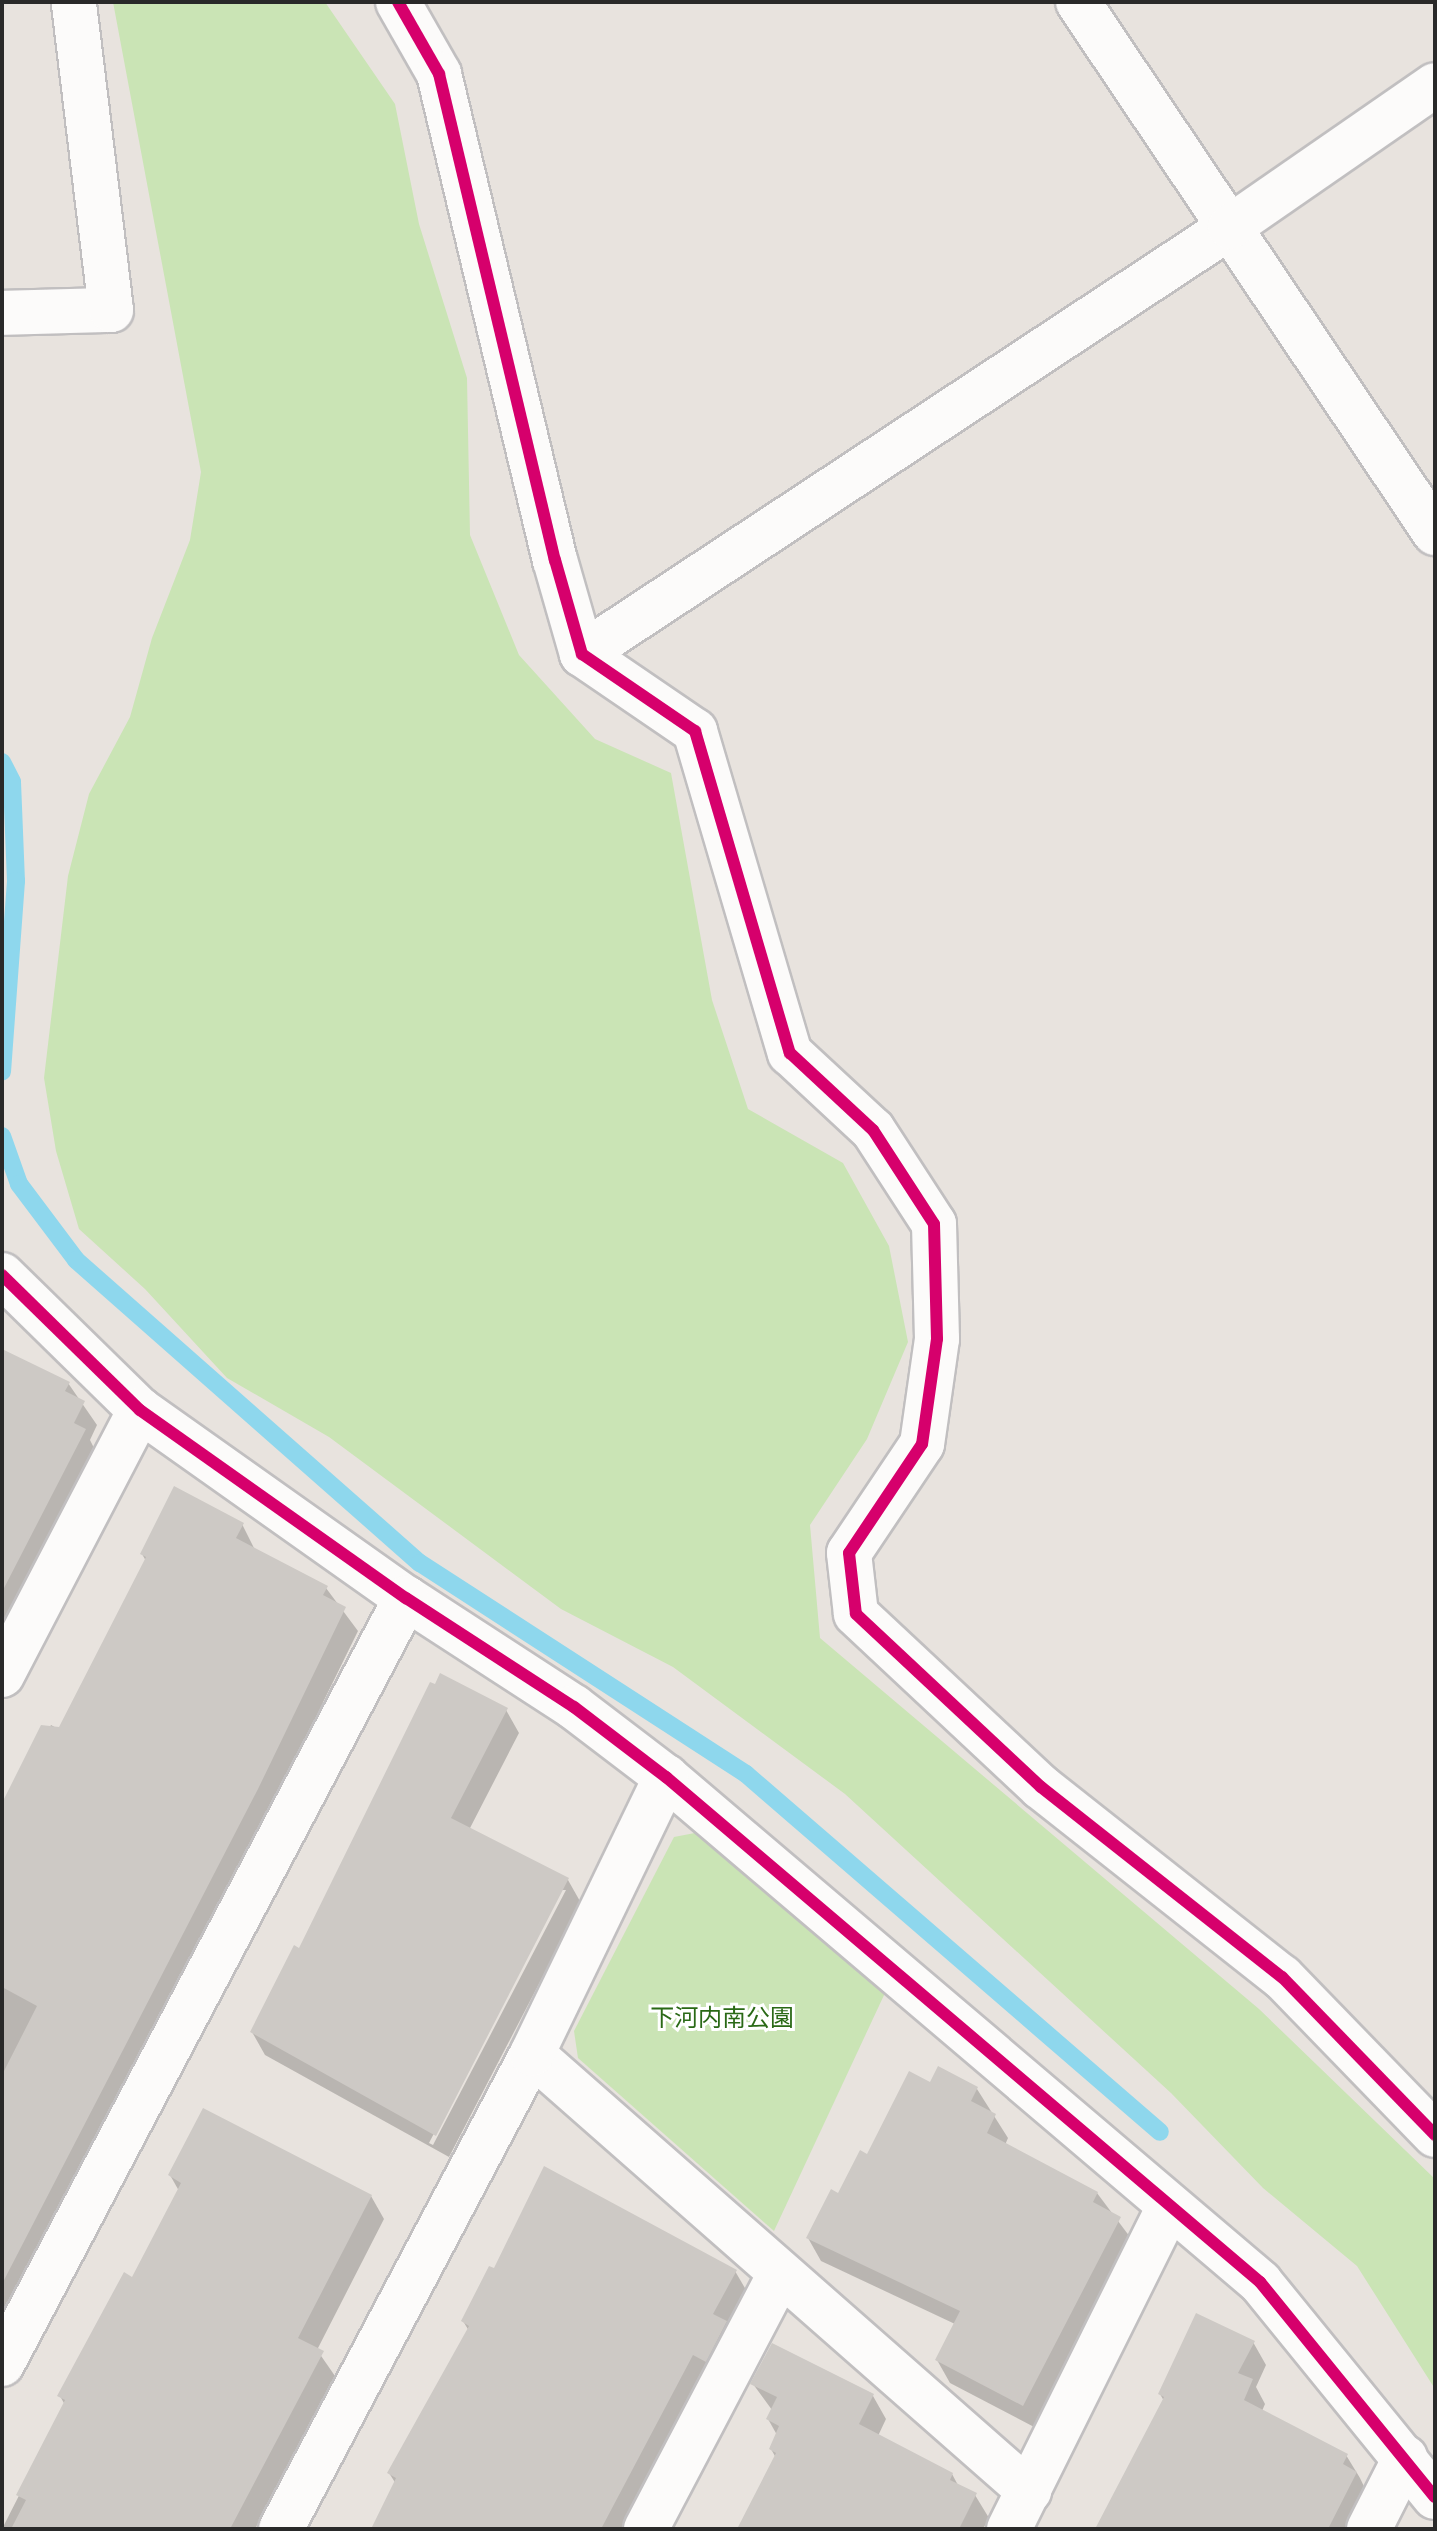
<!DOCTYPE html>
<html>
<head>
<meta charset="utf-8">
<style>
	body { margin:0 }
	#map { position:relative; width:1437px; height:2531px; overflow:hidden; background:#e8e3de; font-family:Mulish,"Noto Sans JP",sans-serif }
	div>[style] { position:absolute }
	.green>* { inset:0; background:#cae4b5 }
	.shadow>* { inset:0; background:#0003 }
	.stream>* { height:18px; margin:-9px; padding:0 9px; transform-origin:9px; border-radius:9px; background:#8ed7ed }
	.building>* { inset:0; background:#cdc9c5 }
	.roads { filter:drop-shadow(2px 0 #c1bfc0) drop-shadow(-2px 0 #c1bfc0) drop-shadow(0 2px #c1bfc0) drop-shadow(0 -2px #c1bfc0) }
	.minor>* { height:44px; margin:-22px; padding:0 22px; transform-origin:22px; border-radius:22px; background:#fcfbfa }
	.cycleway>* { height:12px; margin:-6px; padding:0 6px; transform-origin:6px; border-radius:6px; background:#d6006c }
	span { translate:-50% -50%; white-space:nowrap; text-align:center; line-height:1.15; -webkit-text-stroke:6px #fff; paint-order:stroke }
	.park-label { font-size:24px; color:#2a6916 }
	.frame { position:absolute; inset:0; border:4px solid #292929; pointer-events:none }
</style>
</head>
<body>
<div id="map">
	<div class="green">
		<i style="clip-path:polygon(113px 2px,325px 2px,395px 104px,419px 224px,467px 378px,470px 535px,519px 655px,595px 739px,671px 773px,712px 1000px,748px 1109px,843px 1163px,889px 1246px,908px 1342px,867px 1439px,810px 1525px,820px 1638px,1259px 2009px,1435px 2179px,1435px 2389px,1357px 2266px,1263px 2188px,1171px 2093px,845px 1794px,673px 1667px,561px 1609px,329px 1437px,227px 1378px,145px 1289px,79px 1229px,56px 1151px,44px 1078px,68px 876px,89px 794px,130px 717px,152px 638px,190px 540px,201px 472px)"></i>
		<i style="clip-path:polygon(700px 1832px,885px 1993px,774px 2231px,578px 2058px,574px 2031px,674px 1837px)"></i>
	</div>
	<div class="shadow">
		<i style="clip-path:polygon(2px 1351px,68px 1383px,97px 1425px,90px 1440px,97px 1454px,2px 1637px)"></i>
		<i style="clip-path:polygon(242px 1524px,255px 1550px,326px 1588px,358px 1631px,233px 1886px,2px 2325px,2px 1841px,28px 1767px,51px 1725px,60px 1730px,146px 1561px,142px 1554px)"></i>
		<i style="clip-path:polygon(evenodd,506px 1710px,519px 1733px,469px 1830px,568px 1880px,581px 1903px,449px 2157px,265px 2055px,252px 2032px,300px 1950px,506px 1710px,561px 1890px,566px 1890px,433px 2145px,429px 2143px,561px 1890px)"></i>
		<i style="clip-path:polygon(931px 2085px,977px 2089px,1008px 2138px,1005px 2145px,1097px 2193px,1133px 2241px,1036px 2428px,950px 2383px,937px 2360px,955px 2324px,821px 2261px,808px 2238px,868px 2156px)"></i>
		<i style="clip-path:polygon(170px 2175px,371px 2196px,384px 2219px,317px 2350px,335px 2376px,255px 2529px,2px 2529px,65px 2405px,60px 2396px,132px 2280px,179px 2191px)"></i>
		<i style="clip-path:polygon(735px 2271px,749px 2295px,624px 2529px,373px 2529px,396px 2484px,389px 2473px,469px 2331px,463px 2321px)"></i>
		<i style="clip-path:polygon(1253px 2342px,1266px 2365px,1256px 2387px,1265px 2404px,1262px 2411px,1346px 2455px,1360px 2478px,1369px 2497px,1352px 2529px,1098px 2529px,1164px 2401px,1160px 2394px)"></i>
		<i style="clip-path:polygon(753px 2384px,873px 2396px,886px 2419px,878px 2436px,952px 2474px,959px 2487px,975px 2495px,989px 2518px,983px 2529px,739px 2529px,776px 2458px,771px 2449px,777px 2435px,768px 2419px,772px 2410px)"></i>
	</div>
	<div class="stream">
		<i style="left:2px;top:762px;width:22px;rotate:63deg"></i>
		<i style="left:12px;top:782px;width:99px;rotate:87.7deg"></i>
		<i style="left:16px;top:881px;width:191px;rotate:94.2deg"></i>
		<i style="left:2px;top:1136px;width:51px;rotate:70.5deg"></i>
		<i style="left:19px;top:1184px;width:95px;rotate:53.1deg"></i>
		<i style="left:76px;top:1260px;width:458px;rotate:41.4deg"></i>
		<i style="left:420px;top:1563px;width:388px;rotate:32.9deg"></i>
		<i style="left:746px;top:1774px;width:547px;rotate:40.85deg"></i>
	</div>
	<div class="building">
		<i style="clip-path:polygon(2px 1349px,70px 1382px,65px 1391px,85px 1401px,74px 1423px,86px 1429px,2px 1592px)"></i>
		<i style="clip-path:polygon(174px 1486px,244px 1523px,236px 1538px,328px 1586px,323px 1595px,346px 1607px,258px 1789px,2px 2284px,2px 2075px,37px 2006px,2px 1987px,2px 1803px,41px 1725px,59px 1727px,146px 1557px,140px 1554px)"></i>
		<i style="clip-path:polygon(440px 1673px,508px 1708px,451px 1818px,569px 1878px,436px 2136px,250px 2032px,294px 1945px,299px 1948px,430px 1682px,435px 1684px)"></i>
		<i style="clip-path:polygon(938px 2066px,978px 2087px,971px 2101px,996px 2114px,987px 2133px,1098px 2192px,1093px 2202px,1121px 2217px,1023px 2406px,935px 2360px,960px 2311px,806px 2238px,831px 2189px,838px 2193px,860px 2150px,867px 2154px,909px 2071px,930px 2082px)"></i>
		<i style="clip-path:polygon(203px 2108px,372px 2195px,298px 2338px,324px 2351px,230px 2529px,11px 2529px,26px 2500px,16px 2495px,65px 2400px,57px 2396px,124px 2272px,132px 2277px,181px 2183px,168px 2175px)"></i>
		<i style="clip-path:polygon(544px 2166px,737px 2270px,713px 2314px,727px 2321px,706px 2362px,693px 2355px,601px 2529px,371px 2529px,396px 2478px,387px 2473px,469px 2326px,461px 2321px,489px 2266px,494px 2268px)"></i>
		<i style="clip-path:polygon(1196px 2313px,1255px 2341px,1238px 2373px,1253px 2379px,1244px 2400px,1348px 2454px,1343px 2464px,1357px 2472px,1328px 2529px,1095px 2529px,1164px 2397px,1158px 2394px)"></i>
		<i style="clip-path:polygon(772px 2343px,874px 2394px,859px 2424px,953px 2473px,950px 2480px,977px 2493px,959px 2529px,737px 2529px,776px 2453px,769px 2449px,779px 2426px,766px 2419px,777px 2397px,750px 2384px)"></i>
	</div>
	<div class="roads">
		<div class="minor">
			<i style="left:398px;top:2px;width:83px;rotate:60.3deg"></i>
			<i style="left:439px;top:74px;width:500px;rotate:76.6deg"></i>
			<i style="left:555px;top:560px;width:98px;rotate:74deg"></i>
			<i style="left:582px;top:654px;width:137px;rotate:34.3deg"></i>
			<i style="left:695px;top:731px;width:336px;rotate:73.6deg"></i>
			<i style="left:790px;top:1053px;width:113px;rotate:42.9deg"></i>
			<i style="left:873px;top:1130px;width:112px;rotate:57deg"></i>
			<i style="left:934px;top:1224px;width:115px;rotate:88.5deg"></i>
			<i style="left:937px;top:1339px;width:106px;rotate:98.1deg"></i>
			<i style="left:922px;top:1444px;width:131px;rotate:123.8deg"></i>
			<i style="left:849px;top:1553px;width:61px;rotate:83.5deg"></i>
			<i style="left:856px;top:1614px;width:253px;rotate:43.1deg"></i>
			<i style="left:1041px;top:1787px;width:307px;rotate:38.3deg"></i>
			<i style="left:1282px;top:1977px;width:220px;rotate:45.9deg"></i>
			<i style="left:1078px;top:2px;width:640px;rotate:56.09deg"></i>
			<i style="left:2px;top:313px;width:109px;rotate:-1.6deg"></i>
			<i style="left:111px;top:310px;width:310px;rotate:-96.9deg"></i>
			<i style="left:582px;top:654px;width:776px;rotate:-33.38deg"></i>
			<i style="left:1230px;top:227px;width:249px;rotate:-34.7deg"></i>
			<i style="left:2px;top:1275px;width:193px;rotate:44.4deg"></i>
			<i style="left:140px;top:1410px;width:326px;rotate:35.3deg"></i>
			<i style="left:406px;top:1598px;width:200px;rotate:33deg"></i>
			<i style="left:574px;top:1707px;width:116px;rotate:37.3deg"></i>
			<i style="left:666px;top:1777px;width:780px;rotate:40.37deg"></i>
			<i style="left:1260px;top:2282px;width:277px;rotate:50.9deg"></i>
			<i style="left:2px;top:1675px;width:299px;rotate:-62.5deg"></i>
			<i style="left:532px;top:2054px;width:662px;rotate:41.32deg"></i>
			<i style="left:2px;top:2364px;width:866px;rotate:-62.19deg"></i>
			<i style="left:281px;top:2529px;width:537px;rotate:-62.15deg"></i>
			<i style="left:532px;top:2054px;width:308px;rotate:-64.2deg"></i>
			<i style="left:646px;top:2529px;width:286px;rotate:-62.3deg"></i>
			<i style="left:1009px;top:2529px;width:358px;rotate:-63.6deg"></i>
			<i style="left:1369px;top:2529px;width:80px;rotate:-63.1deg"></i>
		</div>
	</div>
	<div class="cycleway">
		<i style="left:398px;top:2px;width:83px;rotate:60.3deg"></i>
		<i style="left:439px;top:74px;width:500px;rotate:76.6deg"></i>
		<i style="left:555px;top:560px;width:98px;rotate:74deg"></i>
		<i style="left:582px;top:654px;width:137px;rotate:34.3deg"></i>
		<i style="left:695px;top:731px;width:336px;rotate:73.6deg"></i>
		<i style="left:790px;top:1053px;width:113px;rotate:42.9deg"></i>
		<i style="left:873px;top:1130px;width:112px;rotate:57deg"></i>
		<i style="left:934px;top:1224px;width:115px;rotate:88.5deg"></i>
		<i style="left:937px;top:1339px;width:106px;rotate:98.1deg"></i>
		<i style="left:922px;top:1444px;width:131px;rotate:123.8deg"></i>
		<i style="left:849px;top:1553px;width:61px;rotate:83.5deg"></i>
		<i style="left:856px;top:1614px;width:253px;rotate:43.1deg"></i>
		<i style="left:1041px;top:1787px;width:307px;rotate:38.3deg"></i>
		<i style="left:1282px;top:1977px;width:220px;rotate:45.9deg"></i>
		<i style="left:2px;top:1275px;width:193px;rotate:44.4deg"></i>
		<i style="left:140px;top:1410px;width:326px;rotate:35.3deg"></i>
		<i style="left:406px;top:1598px;width:200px;rotate:33deg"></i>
		<i style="left:574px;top:1707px;width:116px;rotate:37.3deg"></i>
		<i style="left:666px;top:1777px;width:780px;rotate:40.37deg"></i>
		<i style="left:1260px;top:2282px;width:277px;rotate:50.9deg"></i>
	</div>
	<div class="park-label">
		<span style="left:722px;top:2018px">下河内南公園</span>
	</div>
	<div class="frame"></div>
</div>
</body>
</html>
